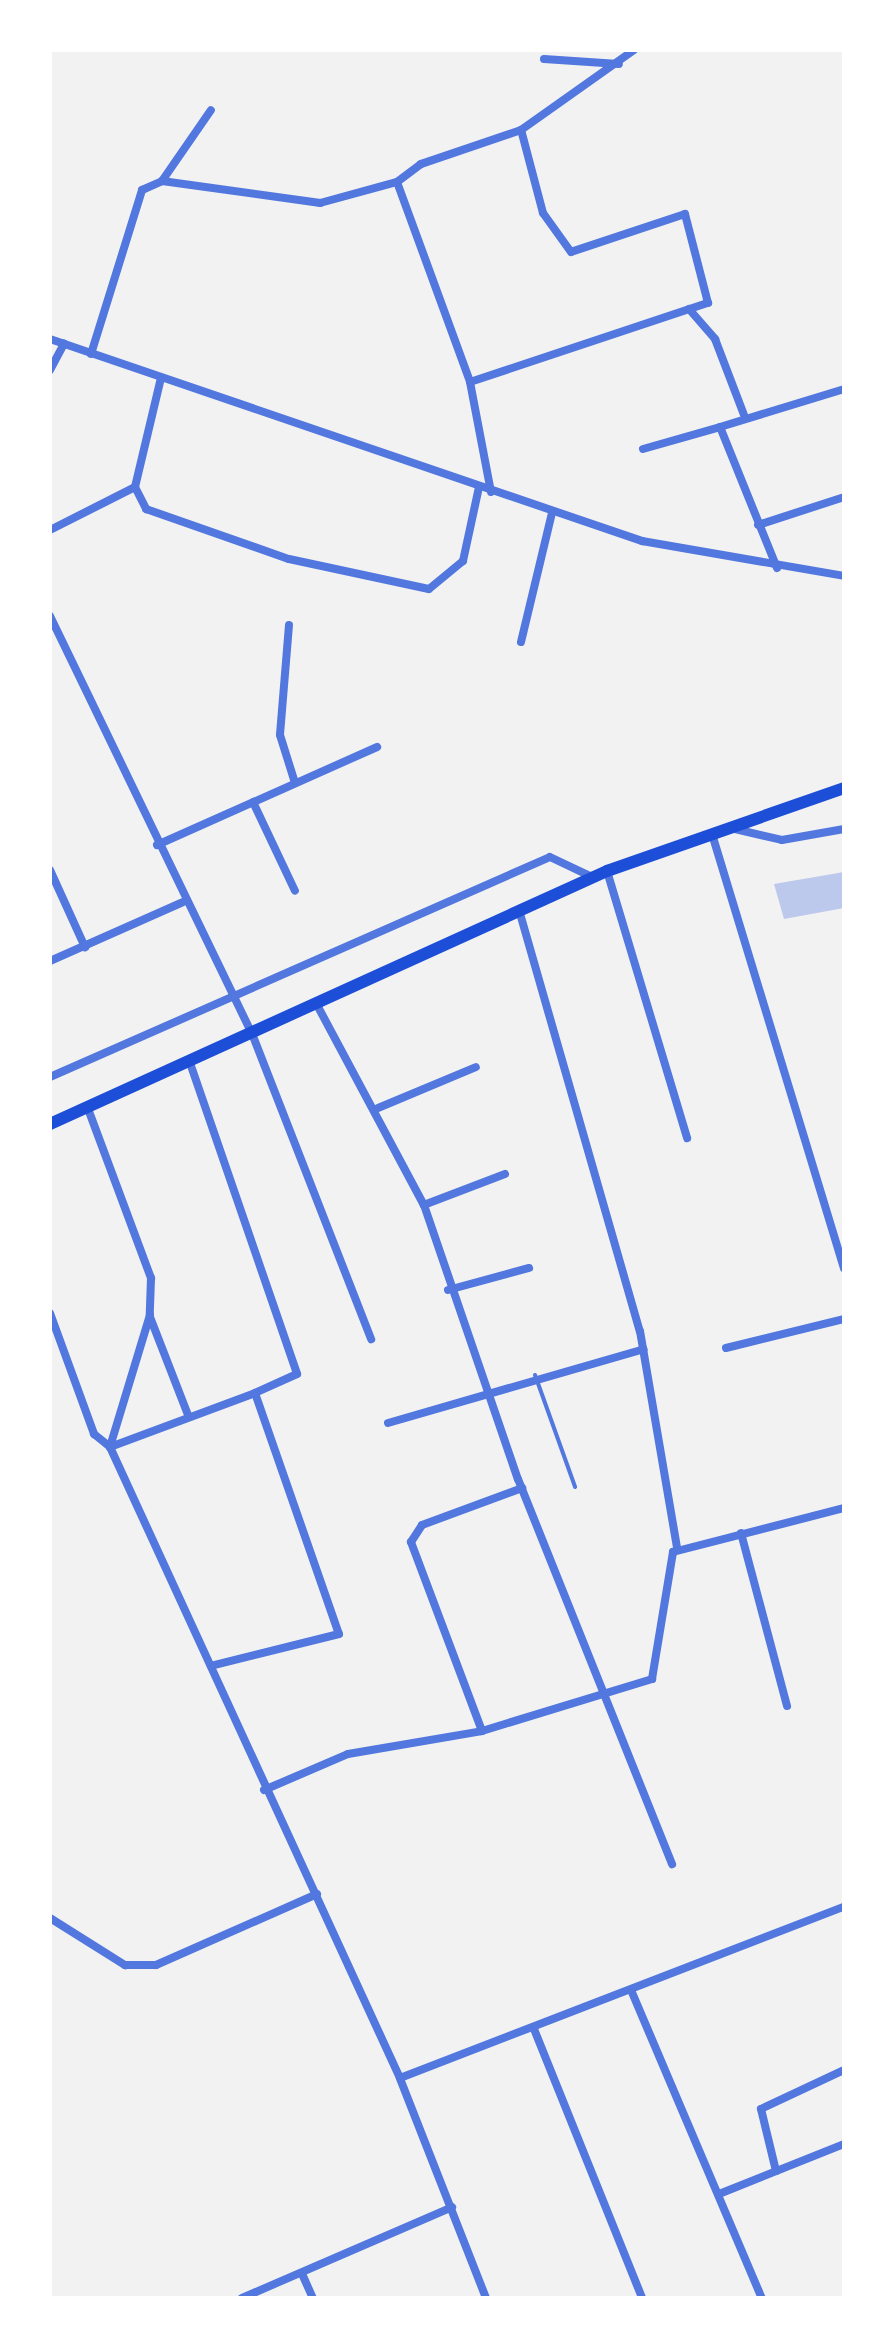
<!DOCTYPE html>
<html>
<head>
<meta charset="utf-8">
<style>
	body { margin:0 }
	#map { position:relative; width:894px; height:2348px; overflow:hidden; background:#f2f2f2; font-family:Rubik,sans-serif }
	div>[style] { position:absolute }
	.building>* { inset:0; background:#bdc9ec }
	.service>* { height:4px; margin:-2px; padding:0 2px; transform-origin:2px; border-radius:2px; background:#5277de }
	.minor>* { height:8px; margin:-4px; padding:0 4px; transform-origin:4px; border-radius:4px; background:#5277de }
	.trunk>* { height:12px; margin:-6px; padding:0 6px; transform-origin:6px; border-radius:6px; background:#1d4ed8 }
	span { translate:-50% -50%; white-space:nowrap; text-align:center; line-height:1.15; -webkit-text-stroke:8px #fff; paint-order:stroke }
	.frame { position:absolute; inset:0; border:52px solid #fff; pointer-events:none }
</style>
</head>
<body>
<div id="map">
	<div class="building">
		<i style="clip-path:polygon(844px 872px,844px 908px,784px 919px,774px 884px)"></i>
	</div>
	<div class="service">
		<i style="left:535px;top:1375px;width:119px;rotate:70.3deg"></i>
	</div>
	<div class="minor">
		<i style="left:544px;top:59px;width:75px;rotate:3.8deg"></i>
		<i style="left:521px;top:130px;width:106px;rotate:161.2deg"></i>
		<i style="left:421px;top:164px;width:30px;rotate:143deg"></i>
		<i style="left:397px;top:182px;width:213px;rotate:69.9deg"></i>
		<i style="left:470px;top:382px;width:251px;rotate:-18.4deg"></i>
		<i style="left:708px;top:303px;width:92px;rotate:-104.5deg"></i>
		<i style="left:685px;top:214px;width:120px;rotate:161.6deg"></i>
		<i style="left:571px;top:252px;width:48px;rotate:-125.7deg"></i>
		<i style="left:543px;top:213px;width:86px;rotate:-104.8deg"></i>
		<i style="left:521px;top:130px;width:138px;rotate:-35.3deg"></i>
		<i style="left:162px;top:181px;width:86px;rotate:-55.4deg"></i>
		<i style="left:689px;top:309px;width:40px;rotate:49deg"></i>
		<i style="left:715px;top:339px;width:81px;rotate:69.1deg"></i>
		<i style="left:50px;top:339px;width:626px;rotate:18.84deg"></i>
		<i style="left:642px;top:541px;width:205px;rotate:9.8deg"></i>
		<i style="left:91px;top:354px;width:172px;rotate:-72.7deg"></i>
		<i style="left:142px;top:190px;width:22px;rotate:-24deg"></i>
		<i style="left:162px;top:181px;width:160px;rotate:7.9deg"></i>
		<i style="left:320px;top:203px;width:80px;rotate:-15.3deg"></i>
		<i style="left:50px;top:370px;width:30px;rotate:-62deg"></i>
		<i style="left:470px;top:382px;width:112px;rotate:79.2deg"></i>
		<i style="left:643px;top:449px;width:80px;rotate:-15.9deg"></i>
		<i style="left:135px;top:487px;width:25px;rotate:63deg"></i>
		<i style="left:146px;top:509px;width:151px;rotate:19.3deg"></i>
		<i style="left:289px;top:559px;width:143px;rotate:12.1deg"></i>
		<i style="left:429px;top:589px;width:44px;rotate:-39.5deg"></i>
		<i style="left:463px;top:561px;width:76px;rotate:-77.8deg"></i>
		<i style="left:758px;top:525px;width:90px;rotate:-18deg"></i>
		<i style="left:50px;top:530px;width:95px;rotate:-26.8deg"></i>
		<i style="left:135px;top:487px;width:112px;rotate:-76.6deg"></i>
		<i style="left:777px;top:568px;width:152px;rotate:-112deg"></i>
		<i style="left:720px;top:427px;width:130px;rotate:-17deg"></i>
		<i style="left:50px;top:616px;width:461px;rotate:64.2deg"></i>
		<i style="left:251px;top:1031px;width:331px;rotate:68.7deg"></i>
		<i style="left:289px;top:625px;width:110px;rotate:94.7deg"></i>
		<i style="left:280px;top:735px;width:50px;rotate:72.6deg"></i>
		<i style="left:521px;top:642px;width:133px;rotate:-76.5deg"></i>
		<i style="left:253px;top:802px;width:98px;rotate:64.7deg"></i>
		<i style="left:735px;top:829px;width:48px;rotate:13.2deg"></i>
		<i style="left:782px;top:840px;width:63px;rotate:-10.1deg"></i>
		<i style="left:712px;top:834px;width:454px;rotate:73.1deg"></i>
		<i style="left:157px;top:845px;width:241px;rotate:-24deg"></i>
		<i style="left:50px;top:870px;width:85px;rotate:65.6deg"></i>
		<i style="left:607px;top:871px;width:279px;rotate:73.3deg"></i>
		<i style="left:519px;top:910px;width:438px;rotate:74deg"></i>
		<i style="left:640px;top:1331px;width:220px;rotate:80.3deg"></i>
		<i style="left:50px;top:961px;width:145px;rotate:-23.9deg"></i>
		<i style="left:316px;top:1003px;width:229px;rotate:61.9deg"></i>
		<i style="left:189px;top:1060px;width:332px;rotate:71deg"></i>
		<i style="left:297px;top:1374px;width:46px;rotate:155.7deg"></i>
		<i style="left:255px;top:1393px;width:255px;rotate:70.8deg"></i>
		<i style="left:339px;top:1634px;width:132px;rotate:166deg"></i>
		<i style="left:50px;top:1077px;width:546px;rotate:-23.75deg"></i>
		<i style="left:550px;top:857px;width:47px;rotate:25.5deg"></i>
		<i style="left:87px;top:1106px;width:184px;rotate:69.6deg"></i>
		<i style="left:151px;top:1278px;width:37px;rotate:92deg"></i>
		<i style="left:150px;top:1315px;width:138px;rotate:106.9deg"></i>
		<i style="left:110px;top:1447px;width:694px;rotate:65.32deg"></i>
		<i style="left:378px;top:1108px;width:106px;rotate:-22.7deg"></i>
		<i style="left:505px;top:1174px;width:87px;rotate:159.1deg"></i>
		<i style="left:424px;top:1205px;width:290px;rotate:71.1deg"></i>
		<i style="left:518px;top:1479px;width:415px;rotate:68.2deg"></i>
		<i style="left:448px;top:1290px;width:84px;rotate:-15.2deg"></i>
		<i style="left:50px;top:1313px;width:129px;rotate:70deg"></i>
		<i style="left:94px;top:1434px;width:21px;rotate:39deg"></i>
		<i style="left:110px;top:1447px;width:155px;rotate:-20.4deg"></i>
		<i style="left:150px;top:1317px;width:105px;rotate:68.8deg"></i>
		<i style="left:726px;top:1348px;width:122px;rotate:-13.8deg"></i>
		<i style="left:388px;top:1423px;width:266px;rotate:-16.1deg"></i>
		<i style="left:741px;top:1533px;width:179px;rotate:75.1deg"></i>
		<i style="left:482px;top:1731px;width:202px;rotate:-110.6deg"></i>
		<i style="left:411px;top:1542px;width:20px;rotate:-57deg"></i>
		<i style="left:422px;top:1525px;width:107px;rotate:-20.3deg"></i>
		<i style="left:264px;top:1790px;width:91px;rotate:-23.2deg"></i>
		<i style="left:348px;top:1754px;width:136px;rotate:-9.7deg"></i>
		<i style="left:482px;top:1731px;width:178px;rotate:-17deg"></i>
		<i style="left:652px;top:1679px;width:129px;rotate:-80.6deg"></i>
		<i style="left:673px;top:1552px;width:177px;rotate:-14.4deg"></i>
		<i style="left:50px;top:1918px;width:89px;rotate:32.1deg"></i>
		<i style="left:125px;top:1965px;width:31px"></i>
		<i style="left:156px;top:1965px;width:176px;rotate:-23.8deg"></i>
		<i style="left:631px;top:1990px;width:335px;rotate:67deg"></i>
		<i style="left:534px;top:2029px;width:290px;rotate:68.1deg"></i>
		<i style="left:776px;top:2171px;width:64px;rotate:-103.6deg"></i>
		<i style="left:761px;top:2109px;width:92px;rotate:-25.2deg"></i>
		<i style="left:719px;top:2194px;width:135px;rotate:-21.8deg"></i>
		<i style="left:303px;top:2276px;width:24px;rotate:66deg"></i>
		<i style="left:242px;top:2298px;width:229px;rotate:-23.4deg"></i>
		<i style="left:486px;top:2298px;width:236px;rotate:-111.4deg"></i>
		<i style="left:400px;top:2078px;width:476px;rotate:-21.1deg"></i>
	</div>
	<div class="trunk">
		<i style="left:50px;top:1124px;width:612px;rotate:-24.43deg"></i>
		<i style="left:607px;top:871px;width:251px;rotate:-19.3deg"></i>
	</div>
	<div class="frame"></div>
</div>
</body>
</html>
